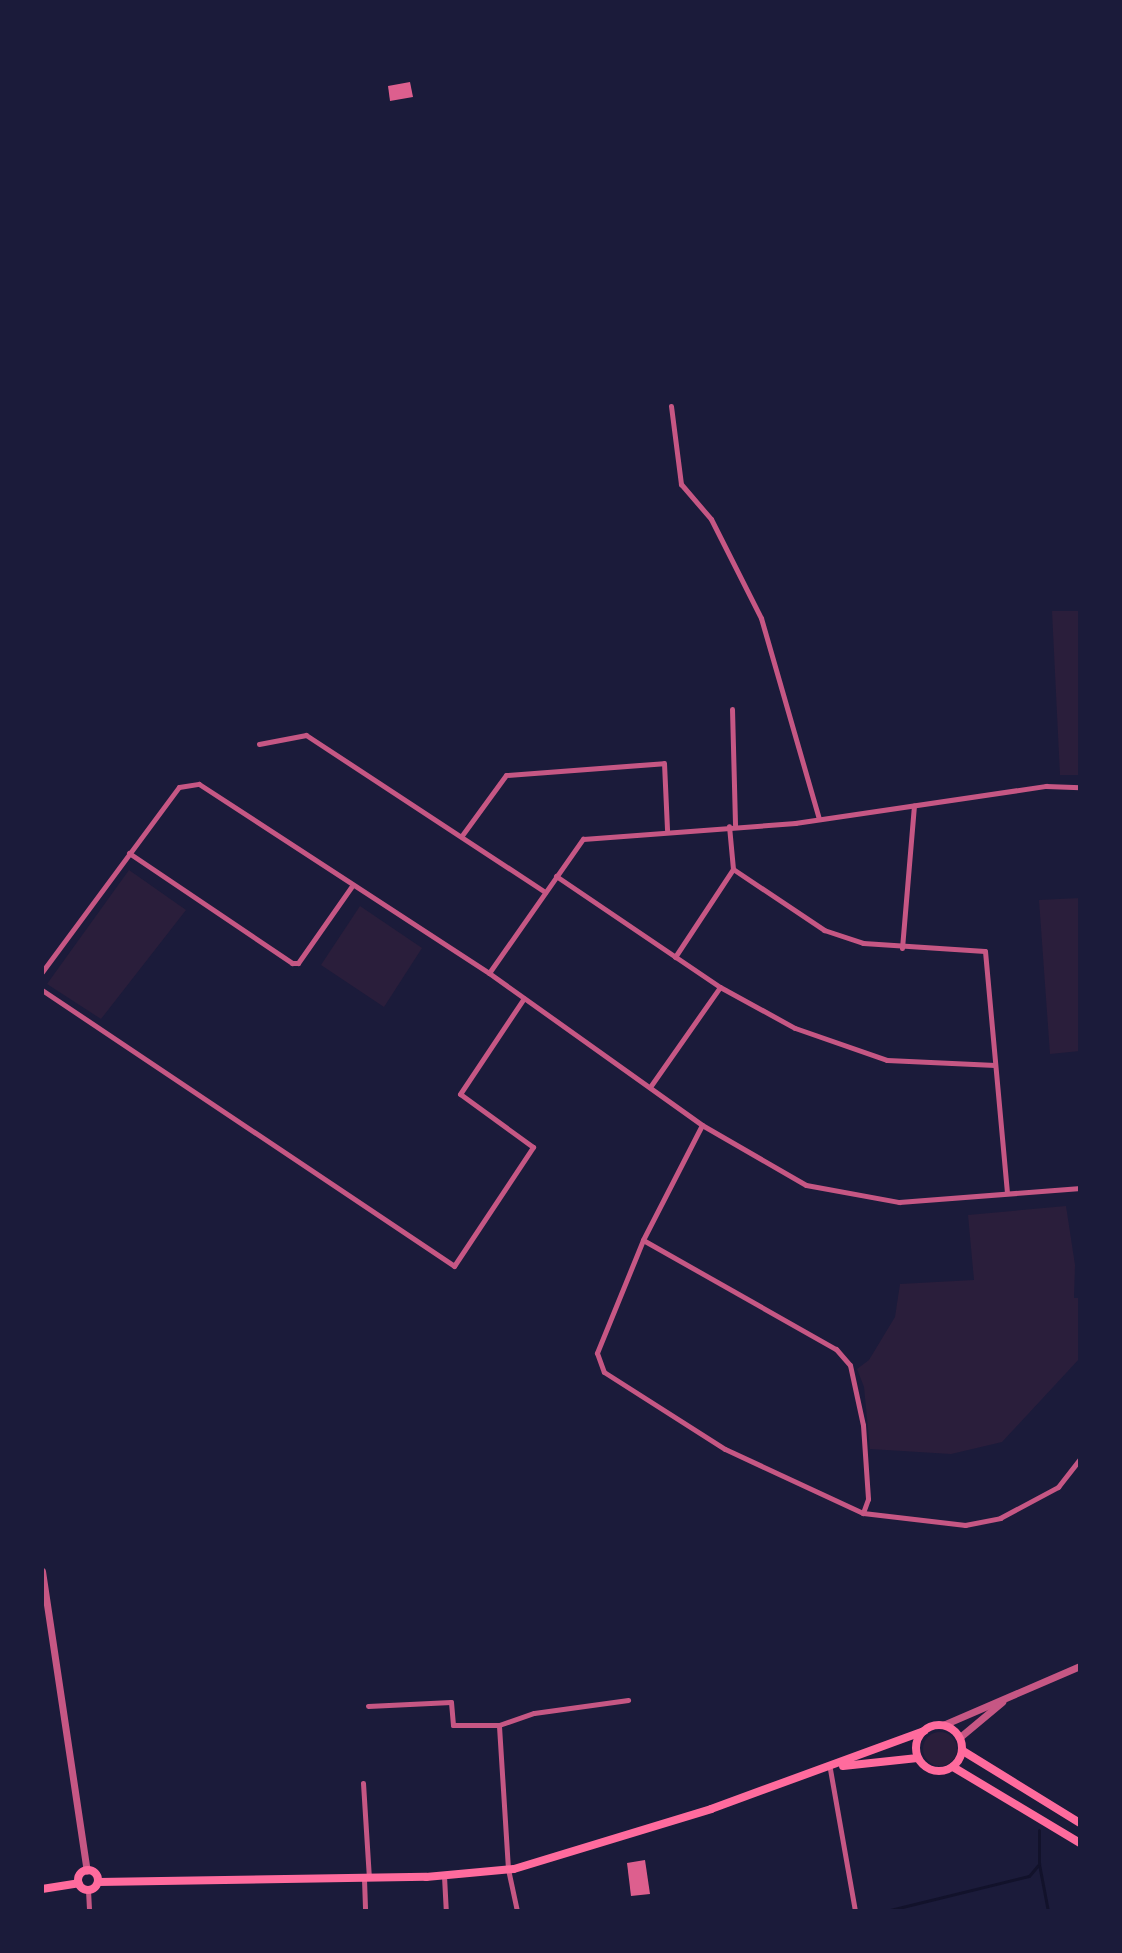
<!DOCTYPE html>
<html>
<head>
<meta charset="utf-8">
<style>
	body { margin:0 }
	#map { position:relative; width:1122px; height:1953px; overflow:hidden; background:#1b1b3a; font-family:Figtree,sans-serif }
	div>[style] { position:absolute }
	.green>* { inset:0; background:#2a1e3b }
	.round { border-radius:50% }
	.stream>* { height:3px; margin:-1.5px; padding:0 1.5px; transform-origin:1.5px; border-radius:1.5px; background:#12122b }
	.building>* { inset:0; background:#dd5f8e }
	.minor>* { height:5px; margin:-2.5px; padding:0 2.5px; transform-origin:2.5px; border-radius:2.5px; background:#c65784 }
	.tertiary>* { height:7px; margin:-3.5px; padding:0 3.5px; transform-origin:3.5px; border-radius:3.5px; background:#c65784 }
	.secondary>* { height:8px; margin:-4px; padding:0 4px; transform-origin:4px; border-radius:4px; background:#ff6b9d }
	.secondary>.ring { margin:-4px; padding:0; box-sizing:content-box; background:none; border:8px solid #ff6b9d; border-radius:50% }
	span { translate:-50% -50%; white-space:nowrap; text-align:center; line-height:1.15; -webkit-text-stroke:6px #1b1b3a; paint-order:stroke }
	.frame { position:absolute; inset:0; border:44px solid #1b1b3a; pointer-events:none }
</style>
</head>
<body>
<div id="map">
	<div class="green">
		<i style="clip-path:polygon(1052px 611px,1080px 611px,1080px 775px,1060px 775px)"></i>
		<i style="clip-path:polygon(129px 870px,186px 910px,101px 1019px,47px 984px)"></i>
		<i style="clip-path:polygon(1080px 898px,1080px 1051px,1050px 1054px,1039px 900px)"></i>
		<i style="clip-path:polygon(360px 906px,422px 948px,384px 1007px,321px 965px)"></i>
		<i style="clip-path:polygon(1066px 1206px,1075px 1265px,1074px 1298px,1080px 1298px,1080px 1358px,1002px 1442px,951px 1454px,870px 1449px,864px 1387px,857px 1369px,869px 1360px,895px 1317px,900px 1284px,974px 1280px,968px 1215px)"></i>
		<i class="round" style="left:923px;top:1732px;width:34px;height:34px"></i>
	</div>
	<div class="stream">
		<i style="left:1039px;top:1864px;width:48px;rotate:79.2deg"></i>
		<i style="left:726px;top:1911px;width:21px"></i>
		<i style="left:886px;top:1911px;width:147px;rotate:-13.8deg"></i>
		<i style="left:1029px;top:1876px;width:16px;rotate:-50deg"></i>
		<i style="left:1039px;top:1864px;width:34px;rotate:-90deg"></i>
	</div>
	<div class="building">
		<i style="clip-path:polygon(410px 82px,413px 97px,390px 101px,388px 86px)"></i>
		<i style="clip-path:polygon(645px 1860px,650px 1894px,631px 1896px,627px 1863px)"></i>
	</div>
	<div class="minor">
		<i style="left:671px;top:406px;width:79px;rotate:82.7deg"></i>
		<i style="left:681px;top:484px;width:46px;rotate:49.4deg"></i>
		<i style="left:711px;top:519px;width:111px;rotate:63.2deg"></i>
		<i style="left:761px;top:618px;width:209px;rotate:73.9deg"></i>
		<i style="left:732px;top:709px;width:116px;rotate:88.5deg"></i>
		<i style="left:259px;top:744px;width:48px;rotate:-10.8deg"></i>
		<i style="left:306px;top:735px;width:286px;rotate:33.3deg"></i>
		<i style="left:463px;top:834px;width:73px;rotate:-53.9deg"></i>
		<i style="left:506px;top:775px;width:158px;rotate:-4.3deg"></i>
		<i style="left:664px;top:763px;width:67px;rotate:87.4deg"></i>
		<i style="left:129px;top:853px;width:197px;rotate:34deg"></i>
		<i style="left:292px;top:963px;width:6px"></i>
		<i style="left:298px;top:963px;width:94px;rotate:-55deg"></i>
		<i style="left:733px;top:869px;width:110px;rotate:33.8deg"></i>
		<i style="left:824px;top:930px;width:41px;rotate:18.4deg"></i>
		<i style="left:863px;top:943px;width:122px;rotate:3.8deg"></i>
		<i style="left:985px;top:951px;width:243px;rotate:84.8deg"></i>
		<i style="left:556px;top:876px;width:198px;rotate:34.1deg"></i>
		<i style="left:720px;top:987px;width:85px;rotate:28.7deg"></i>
		<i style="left:795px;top:1028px;width:97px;rotate:19.2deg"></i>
		<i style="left:887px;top:1060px;width:108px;rotate:2.7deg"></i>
		<i style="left:902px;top:948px;width:143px;rotate:-85.2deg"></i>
		<i style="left:675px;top:957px;width:105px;rotate:-56.6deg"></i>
		<i style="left:733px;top:869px;width:43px;rotate:-95.3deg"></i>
		<i style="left:42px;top:972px;width:230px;rotate:-53.5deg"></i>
		<i style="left:179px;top:787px;width:20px;rotate:-9deg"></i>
		<i style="left:199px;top:784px;width:346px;rotate:33.1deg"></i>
		<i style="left:489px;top:973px;width:262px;rotate:35.5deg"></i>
		<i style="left:702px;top:1125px;width:120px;rotate:30deg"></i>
		<i style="left:806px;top:1185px;width:95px;rotate:10.4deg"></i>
		<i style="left:899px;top:1202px;width:182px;rotate:-4.4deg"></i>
		<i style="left:489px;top:973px;width:164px;rotate:-55deg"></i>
		<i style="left:583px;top:839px;width:213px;rotate:-4.3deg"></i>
		<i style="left:795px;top:823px;width:254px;rotate:-8.4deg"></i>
		<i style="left:1046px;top:786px;width:34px;rotate:2deg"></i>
		<i style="left:42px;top:990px;width:496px;rotate:33.8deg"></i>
		<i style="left:454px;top:1266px;width:143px;rotate:-56.4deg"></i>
		<i style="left:533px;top:1147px;width:90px;rotate:-144deg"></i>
		<i style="left:460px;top:1094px;width:115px;rotate:-56.3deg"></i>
		<i style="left:650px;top:1087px;width:122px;rotate:-55deg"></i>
		<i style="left:702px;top:1125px;width:129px;rotate:117.2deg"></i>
		<i style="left:643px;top:1240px;width:122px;rotate:112.2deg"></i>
		<i style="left:597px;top:1353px;width:20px;rotate:70deg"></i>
		<i style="left:604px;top:1372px;width:143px;rotate:32.5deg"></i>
		<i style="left:725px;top:1449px;width:152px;rotate:24.9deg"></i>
		<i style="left:863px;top:1513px;width:103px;rotate:6.7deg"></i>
		<i style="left:965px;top:1525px;width:36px;rotate:-11deg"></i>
		<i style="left:1000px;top:1518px;width:66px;rotate:-28.1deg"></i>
		<i style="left:1058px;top:1487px;width:36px;rotate:-52deg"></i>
		<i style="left:643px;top:1240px;width:222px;rotate:29.5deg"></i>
		<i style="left:836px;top:1349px;width:21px;rotate:49deg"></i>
		<i style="left:850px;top:1365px;width:61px;rotate:77.8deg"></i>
		<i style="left:863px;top:1425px;width:74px;rotate:86.1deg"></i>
		<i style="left:868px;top:1499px;width:15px;rotate:110deg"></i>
		<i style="left:368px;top:1706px;width:83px;rotate:-2.8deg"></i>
		<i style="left:451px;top:1702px;width:23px;rotate:85deg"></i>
		<i style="left:453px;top:1725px;width:46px"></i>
		<i style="left:830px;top:1769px;width:144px;rotate:80deg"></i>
		<i style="left:363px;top:1783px;width:95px;rotate:86.4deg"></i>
		<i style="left:444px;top:1876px;width:35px;rotate:87deg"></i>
		<i style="left:364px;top:1879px;width:32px;rotate:88deg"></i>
		<i style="left:88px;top:1890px;width:21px;rotate:87deg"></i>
		<i style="left:517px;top:1911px;width:43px;rotate:-102.1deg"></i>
		<i style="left:508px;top:1869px;width:144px;rotate:-93.6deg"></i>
		<i style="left:499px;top:1725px;width:37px;rotate:-19deg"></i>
		<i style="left:534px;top:1713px;width:95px;rotate:-7.9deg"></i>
	</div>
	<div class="tertiary">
		<i style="left:42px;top:1571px;width:303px;rotate:81.5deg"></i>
		<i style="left:943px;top:1725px;width:149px;rotate:-23.3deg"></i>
		<i style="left:960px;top:1737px;width:55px;rotate:-39.8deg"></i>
	</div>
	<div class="secondary">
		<i class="ring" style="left:916px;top:1725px;width:38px;height:38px"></i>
		<i style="left:963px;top:1751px;width:137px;rotate:31.6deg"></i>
		<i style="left:843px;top:1766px;width:75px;rotate:-6.1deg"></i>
		<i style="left:953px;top:1767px;width:148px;rotate:30.9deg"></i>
		<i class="ring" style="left:78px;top:1870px;width:12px;height:12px"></i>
		<i style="left:98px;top:1882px;width:328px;rotate:-0.9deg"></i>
		<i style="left:426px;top:1877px;width:88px;rotate:-5.2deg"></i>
		<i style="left:514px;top:1869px;width:206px;rotate:-16.9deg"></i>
		<i style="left:711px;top:1809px;width:227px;rotate:-20.1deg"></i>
		<i style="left:42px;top:1889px;width:37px;rotate:-9deg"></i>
	</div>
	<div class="frame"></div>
</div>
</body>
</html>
